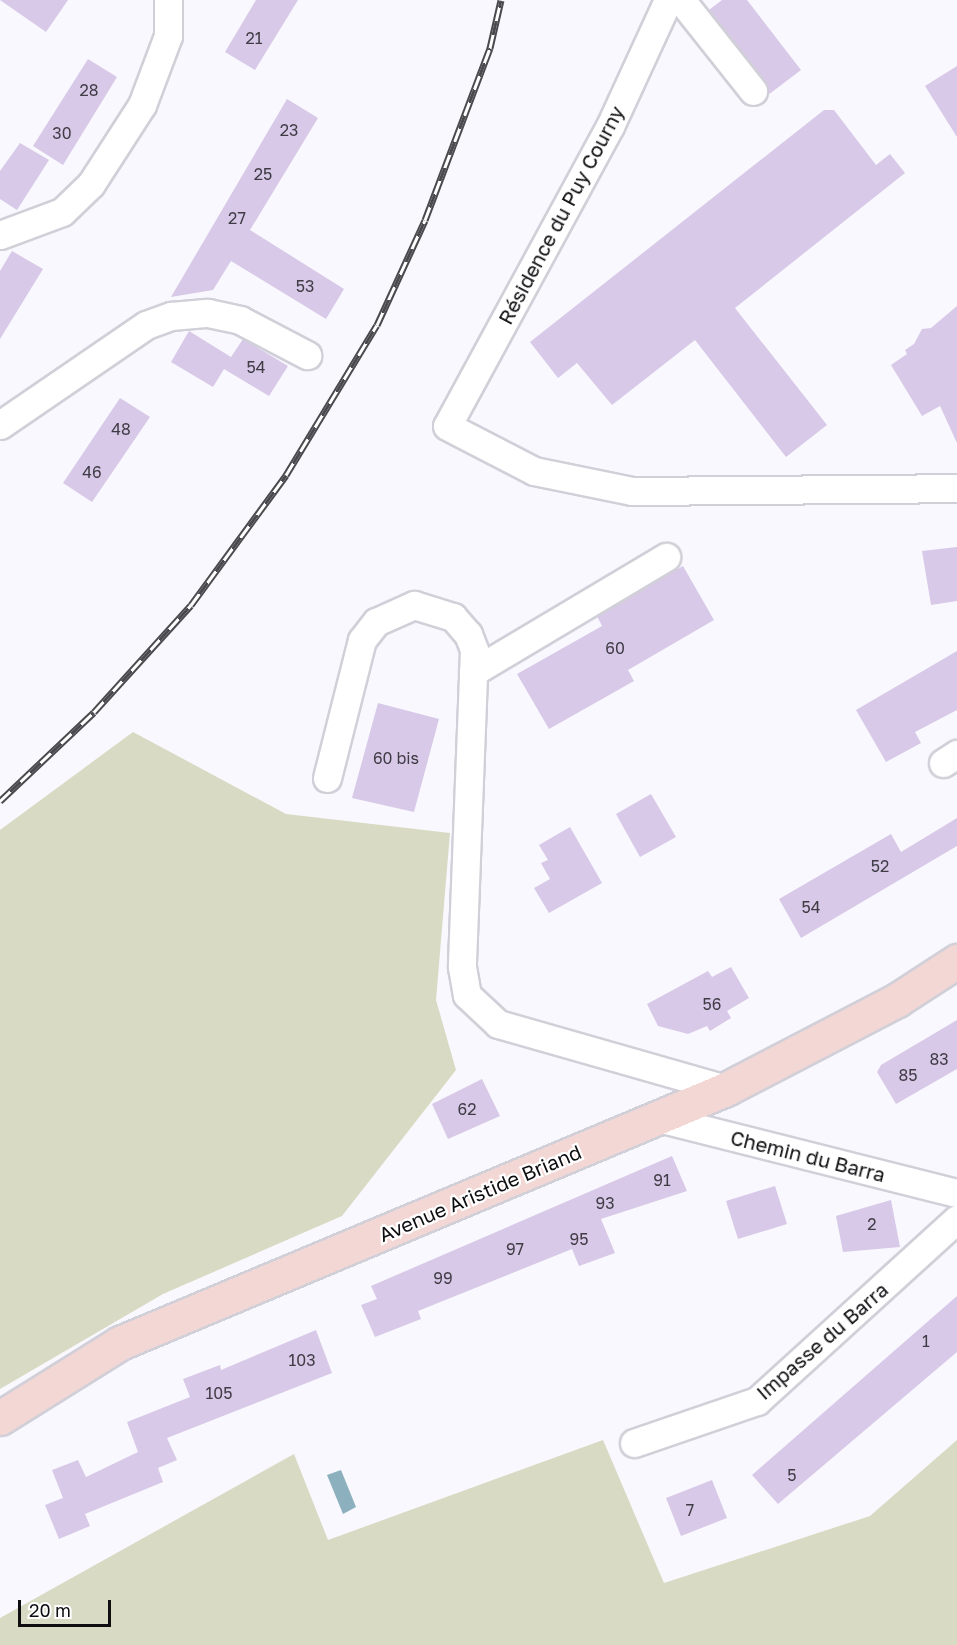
<!DOCTYPE html>
<html>
<head>
<meta charset="utf-8">
<style>
	body { margin:0 }
	#map { position:relative; width:957px; height:1645px; overflow:hidden; background:#f9f8fe; font-family:"Golos Text",sans-serif }
	div>[style] { position:absolute }
	.green>* { inset:0; background:#d8dac3 }
	.water>* { inset:0; background:#8cb0bd }
	.building>* { inset:0; background:#d7c9e7 }
	.roads { filter:drop-shadow(2px 0 #d1cfd8) drop-shadow(-2px 0 #d1cfd8) drop-shadow(0 2px #d1cfd8) drop-shadow(0 -2px #d1cfd8) }
	.minor>* { height:27px; margin:-13.5px; padding:0 13.5px; transform-origin:13.5px; border-radius:13.5px; background:#fff }
	.secondary>* { height:33px; margin:-16.5px; padding:0 16.5px; transform-origin:16.5px; border-radius:16.5px; background:#f3d7d4 }
	.rail>* { height:7px; margin-top:-3.5px; transform-origin:0; background:repeating-linear-gradient(90deg,#fff 0 14px,#4a494d 0 28px); box-sizing:border-box; border-block:2px solid #4a494d }
	span { translate:-50% -50%; white-space:nowrap; text-align:center; line-height:1.15; -webkit-text-stroke:4.5px #fff; paint-order:stroke }
	.number-label { font-size:16px; color:#403c46 }
	.number-label span { -webkit-text-stroke-width:0 }
	.street-label { font-size:20px; color:#0e0d10 }
	.scale { position:absolute; left:18px; top:1600px; width:93px; height:27px; box-sizing:border-box; border:3px solid #0e0d10; border-top:0; padding-left:8px; font-size:18px; line-height:21px; white-space:nowrap; color:#0e0d10; -webkit-text-stroke:4px #fff; paint-order:stroke }
</style>
</head>
<body>
<div id="map">
	<div class="green">
		<i style="clip-path:polygon(133px 732px,286px 814px,450px 833px,436px 1000px,456px 1070px,342px 1216px,163px 1294px,0 1389px,0 830px)"></i>
		<i style="clip-path:polygon(603px 1440px,664px 1583px,870px 1516px,957px 1440px,957px 1645px,0 1645px,0 1618px,294px 1454px,328px 1540px)"></i>
	</div>
	<div class="water">
		<i style="clip-path:polygon(341px 1470px,356px 1507px,343px 1514px,327px 1475px)"></i>
	</div>
	<div class="building">
		<i style="clip-path:polygon(0 0,68px 0,46px 32px)"></i>
		<i style="clip-path:polygon(256px 0,298px 0,255px 70px,225px 52px)"></i>
		<i style="clip-path:polygon(722px 0,747px 0,801px 70px,768px 95px,765px 81px,709px 10px)"></i>
		<i style="clip-path:polygon(88px 59px,117px 77px,63px 165px,33px 146px)"></i>
		<i style="clip-path:polygon(957px 66px,957px 137px,925px 86px)"></i>
		<i style="clip-path:polygon(287px 99px,318px 118px,250px 230px,344px 289px,326px 319px,231px 261px,213px 290px,171px 297px)"></i>
		<i style="clip-path:polygon(824px 110px,834px 110px,876px 165px,890px 154px,905px 173px,735px 308px,827px 425px,786px 457px,695px 340px,612px 405px,577px 363px,558px 378px,530px 342px)"></i>
		<i style="clip-path:polygon(20px 143px,49px 160px,17px 210px,0 199px,0 171px)"></i>
		<i style="clip-path:polygon(12px 251px,43px 269px,0 339px,0 271px)"></i>
		<i style="clip-path:polygon(957px 306px,957px 443px,940px 406px,922px 416px,891px 365px,907px 354px,905px 350px,914px 344px,922px 329px,931px 328px)"></i>
		<i style="clip-path:polygon(189px 331px,231px 357px,243px 339px,288px 366px,269px 396px,224px 369px,213px 387px,171px 362px)"></i>
		<i style="clip-path:polygon(120px 398px,150px 417px,92px 502px,63px 483px)"></i>
		<i style="clip-path:polygon(957px 547px,957px 601px,931px 605px,922px 551px)"></i>
		<i style="clip-path:polygon(683px 566px,714px 620px,628px 670px,634px 681px,549px 729px,517px 674px,602px 626px,597px 616px)"></i>
		<i style="clip-path:polygon(957px 651px,957px 710px,915px 732px,921px 743px,886px 762px,856px 710px)"></i>
		<i style="clip-path:polygon(378px 703px,439px 719px,414px 812px,352px 798px)"></i>
		<i style="clip-path:polygon(651px 794px,676px 837px,640px 857px,616px 814px)"></i>
		<i style="clip-path:polygon(957px 818px,957px 846px,801px 938px,779px 899px,891px 834px,901px 852px)"></i>
		<i style="clip-path:polygon(570px 827px,602px 883px,549px 913px,534px 888px,550px 879px,541px 863px,548px 860px,539px 845px)"></i>
		<i style="clip-path:polygon(731px 967px,749px 998px,727px 1011px,731px 1018px,710px 1031px,707px 1026px,688px 1034px,658px 1026px,647px 1004px,708px 971px,712px 977px)"></i>
		<i style="clip-path:polygon(957px 1020px,957px 1069px,896px 1104px,877px 1072px,881px 1065px)"></i>
		<i style="clip-path:polygon(482px 1079px,500px 1116px,448px 1139px,432px 1104px)"></i>
		<i style="clip-path:polygon(672px 1156px,687px 1191px,601px 1219px,615px 1253px,579px 1266px,572px 1249px,418px 1311px,421px 1319px,375px 1337px,361px 1305px,377px 1299px,371px 1286px)"></i>
		<i style="clip-path:polygon(775px 1186px,787px 1224px,738px 1239px,726px 1201px)"></i>
		<i style="clip-path:polygon(891px 1200px,900px 1247px,843px 1252px,836px 1216px)"></i>
		<i style="clip-path:polygon(957px 1296px,957px 1352px,778px 1504px,752px 1475px)"></i>
		<i style="clip-path:polygon(316px 1330px,332px 1373px,167px 1438px,177px 1460px,158px 1468px,163px 1482px,85px 1514px,90px 1526px,59px 1539px,45px 1505px,63px 1498px,52px 1470px,78px 1460px,86px 1477px,138px 1452px,127px 1422px,190px 1397px,183px 1379px,220px 1365px,221px 1370px)"></i>
		<i style="clip-path:polygon(712px 1480px,727px 1518px,681px 1536px,666px 1498px)"></i>
	</div>
	<div class="roads">
		<div class="minor">
			<i style="left:668px;top:0;width:139px;rotate:114.7deg"></i>
			<i style="left:610px;top:126px;width:341px;rotate:118.5deg"></i>
			<i style="left:447px;top:426px;width:98px;rotate:27.3deg"></i>
			<i style="left:534px;top:471px;width:100px;rotate:11.5deg"></i>
			<i style="left:632px;top:491px;width:325px;rotate:-0.5deg"></i>
			<i style="left:681px;top:0;width:116px;rotate:51.6deg"></i>
			<i style="left:0;top:235px;width:66px;rotate:-20.4deg"></i>
			<i style="left:62px;top:212px;width:40px;rotate:-44deg"></i>
			<i style="left:91px;top:184px;width:94px;rotate:-57.2deg"></i>
			<i style="left:142px;top:105px;width:74px;rotate:-69.4deg"></i>
			<i style="left:168px;top:36px;width:36px;rotate:-90deg"></i>
			<i style="left:0;top:425px;width:177px;rotate:-34.4deg"></i>
			<i style="left:146px;top:325px;width:27px;rotate:-20deg"></i>
			<i style="left:171px;top:316px;width:37px;rotate:-5deg"></i>
			<i style="left:208px;top:313px;width:33px;rotate:12deg"></i>
			<i style="left:240px;top:320px;width:76px;rotate:27.6deg"></i>
			<i style="left:473px;top:672px;width:225px;rotate:-30.8deg"></i>
			<i style="left:943px;top:763px;width:17px;rotate:-33deg"></i>
			<i style="left:327px;top:778px;width:142px;rotate:-75.8deg"></i>
			<i style="left:362px;top:640px;width:23px;rotate:-52deg"></i>
			<i style="left:376px;top:622px;width:42px;rotate:-24.1deg"></i>
			<i style="left:414px;top:605px;width:41px;rotate:17.1deg"></i>
			<i style="left:453px;top:617px;width:23px;rotate:49deg"></i>
			<i style="left:468px;top:634px;width:17px;rotate:69deg"></i>
			<i style="left:474px;top:650px;width:317px;rotate:92.2deg"></i>
			<i style="left:462px;top:967px;width:28px;rotate:80deg"></i>
			<i style="left:467px;top:995px;width:42px;rotate:43.1deg"></i>
			<i style="left:498px;top:1024px;width:237px;rotate:15.9deg"></i>
			<i style="left:658px;top:1118px;width:308px;rotate:14.1deg"></i>
			<i style="left:634px;top:1443px;width:130px;rotate:-18.9deg"></i>
			<i style="left:757px;top:1401px;width:270px;rotate:-42.3deg"></i>
		</div>
		<div class="secondary">
			<i style="left:0;top:1418px;width:142px;rotate:-32deg"></i>
			<i style="left:120px;top:1343px;width:657px;rotate:-22.74deg"></i>
			<i style="left:726px;top:1089px;width:193px;rotate:-27.5deg"></i>
			<i style="left:897px;top:1000px;width:72px;rotate:-33deg"></i>
		</div>
	</div>
	<div class="rail">
		<i style="left:0;top:801px;width:129px;rotate:-43.4deg"></i>
		<i style="left:94px;top:712px;width:144px;rotate:-47.8deg"></i>
		<i style="left:191px;top:605px;width:161px;rotate:-53.8deg"></i>
		<i style="left:286px;top:475px;width:175px;rotate:-58.8deg"></i>
		<i style="left:377px;top:325px;width:115px;rotate:-65.4deg"></i>
		<i style="left:425px;top:220px;width:184px;rotate:-69.3deg"></i>
		<i style="left:490px;top:48px;width:49px;rotate:-77.1deg"></i>
	</div>
	<div class="number-label">
		<span style="left:254px;top:38px">21</span>
		<span style="left:89px;top:90px">28</span>
		<span style="left:289px;top:130px">23</span>
		<span style="left:62px;top:133px">30</span>
		<span style="left:263px;top:174px">25</span>
		<span style="left:237px;top:218px">27</span>
		<span style="left:305px;top:286px">53</span>
		<span style="left:256px;top:367px">54</span>
		<span style="left:121px;top:429px">48</span>
		<span style="left:92px;top:472px">46</span>
		<span style="left:615px;top:648px">60</span>
		<span style="left:396px;top:758px">60 bis</span>
		<span style="left:880px;top:866px">52</span>
		<span style="left:811px;top:907px">54</span>
		<span style="left:712px;top:1004px">56</span>
		<span style="left:939px;top:1059px">83</span>
		<span style="left:908px;top:1075px">85</span>
		<span style="left:467px;top:1109px">62</span>
		<span style="left:662px;top:1180px">91</span>
		<span style="left:605px;top:1203px">93</span>
		<span style="left:872px;top:1224px">2</span>
		<span style="left:579px;top:1239px">95</span>
		<span style="left:515px;top:1249px">97</span>
		<span style="left:443px;top:1278px">99</span>
		<span style="left:926px;top:1341px">1</span>
		<span style="left:302px;top:1360px">103</span>
		<span style="left:219px;top:1393px">105</span>
		<span style="left:792px;top:1475px">5</span>
		<span style="left:690px;top:1510px">7</span>
	</div>
	<div class="street-label">
		<span style="left:561px;top:215px;rotate:-62deg">Résidence du Puy Courny</span>
		<span style="left:808px;top:1156px;rotate:14deg">Chemin du Barra</span>
		<span style="left:480px;top:1193px;rotate:-23deg">Avenue Aristide Briand</span>
		<span style="left:822px;top:1341px;rotate:-41deg">Impasse du Barra</span>
	</div>
	<div class="scale">20 m</div>
</div>
</body>
</html>
